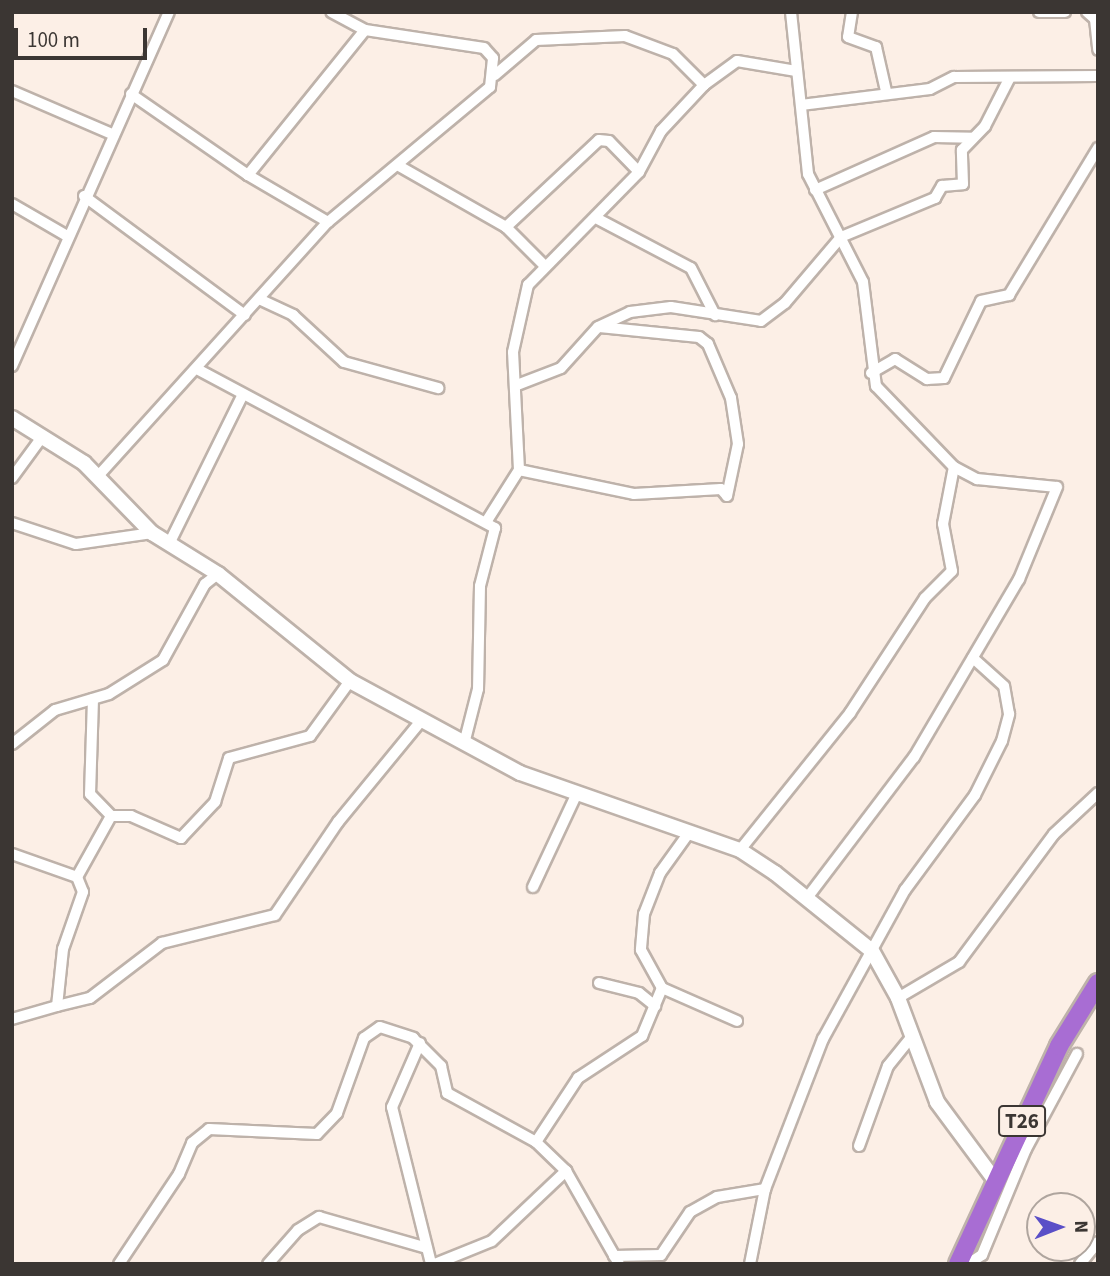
<!DOCTYPE html>
<html>
<head>
<meta charset="utf-8">
<style>
	body { margin:0 }
	#map { position:relative; width:1110px; height:1276px; overflow:hidden; background:#fcefe6; font-family:"Source Sans 3",sans-serif }
	div>[style] { position:absolute }
	.roads { filter:drop-shadow(2px 0 #beb2aa) drop-shadow(-2px 0 #beb2aa) drop-shadow(0 2px #beb2aa) drop-shadow(0 -2px #beb2aa) }
	.street>* { height:10px; margin:-5px; padding:0 5px; transform-origin:5px; border-radius:5px; background:#fff }
	.secondary>* { height:14px; margin:-7px; padding:0 7px; transform-origin:7px; border-radius:7px; background:#fff }
	.highway>* { height:18px; margin:-9px; padding:0 9px; transform-origin:9px; border-radius:9px; background:#a86dd3 }
	span { translate:-50% -50%; white-space:nowrap; text-align:center; line-height:1.15; -webkit-text-stroke:6px #fcefe6; paint-order:stroke }
	.shield-label span { padding:2px 5px; background:#fcefe6; border:2px solid; border-radius:5px; -webkit-text-stroke-width:0 }
	.shield-label { font-size:21px; color:#3b3633; font-weight:700 }
	.frame { position:absolute; inset:0; border:14px solid #3b3633; pointer-events:none }
	.north { position:absolute; left:1026px; top:1192px; width:70px; height:70px; box-sizing:border-box; background:#fcefe6; border:2px solid #afa59e; border-radius:50%; rotate:89deg; font-size:19px; font-weight:700; line-height:28px; text-align:center; color:#3b3633 }
	.north::after { content:''; display:block; margin:auto; width:24px; height:32px; background:#5a4fc7; clip-path:polygon(50% 0,100% 100%,50% 72%,0 100%) }
	.scale { position:absolute; left:14px; top:28px; width:133px; height:32px; box-sizing:border-box; border:4px solid #3b3633; border-top:0; padding-left:9px; font-size:21px; line-height:24px; white-space:nowrap; color:#3b3633; -webkit-text-stroke:5px #fcefe6; paint-order:stroke }
</style>
</head>
<body>
<div id="map">
	<div class="roads">
		<div class="street">
			<i style="left:791px;top:12px;width:163px;rotate:84deg"></i>
			<i style="left:808px;top:174px;width:121px;rotate:63deg"></i>
			<i style="left:863px;top:282px;width:105px;rotate:82.9deg"></i>
			<i style="left:876px;top:386px;width:112px;rotate:46.1deg"></i>
			<i style="left:954px;top:467px;width:26px;rotate:28deg"></i>
			<i style="left:977px;top:479px;width:80px;rotate:5.7deg"></i>
			<i style="left:1057px;top:487px;width:100px;rotate:112.4deg"></i>
			<i style="left:1019px;top:579px;width:207px;rotate:120.5deg"></i>
			<i style="left:914px;top:757px;width:177px;rotate:127.2deg"></i>
			<i style="left:852px;top:12px;width:25px;rotate:99deg"></i>
			<i style="left:848px;top:37px;width:30px;rotate:20deg"></i>
			<i style="left:876px;top:47px;width:45px;rotate:77.2deg"></i>
			<i style="left:1039px;top:12px;width:26px"></i>
			<i style="left:1087px;top:12px;width:11px;rotate:41deg"></i>
			<i style="left:1095px;top:19px;width:31px;rotate:84deg"></i>
			<i style="left:495px;top:75px;width:54px;rotate:-40.5deg"></i>
			<i style="left:536px;top:40px;width:89px;rotate:-2.6deg"></i>
			<i style="left:625px;top:36px;width:51px;rotate:20.6deg"></i>
			<i style="left:673px;top:54px;width:44px;rotate:45deg"></i>
			<i style="left:12px;top:91px;width:111px;rotate:23.3deg"></i>
			<i style="left:131px;top:94px;width:142px;rotate:34.7deg"></i>
			<i style="left:801px;top:105px;width:130px;rotate:-7.1deg"></i>
			<i style="left:930px;top:89px;width:27px;rotate:-27deg"></i>
			<i style="left:954px;top:77px;width:144px;rotate:-0.4deg"></i>
			<i style="left:399px;top:166px;width:123px;rotate:29.7deg"></i>
			<i style="left:506px;top:227px;width:54px;rotate:45deg"></i>
			<i style="left:815px;top:190px;width:130px;rotate:-24deg"></i>
			<i style="left:934px;top:137px;width:39px;rotate:1deg"></i>
			<i style="left:84px;top:196px;width:200px;rotate:36.5deg"></i>
			<i style="left:12px;top:204px;width:64px;rotate:30.2deg"></i>
			<i style="left:596px;top:218px;width:107px;rotate:27.8deg"></i>
			<i style="left:691px;top:268px;width:53px;rotate:62.9deg"></i>
			<i style="left:328px;top:222px;width:93px;rotate:-149.6deg"></i>
			<i style="left:248px;top:175px;width:186px;rotate:-51.1deg"></i>
			<i style="left:506px;top:227px;width:127px;rotate:-43.1deg"></i>
			<i style="left:599px;top:140px;width:10px;rotate:6deg"></i>
			<i style="left:609px;top:141px;width:43px;rotate:45.9deg"></i>
			<i style="left:259px;top:299px;width:38px;rotate:25deg"></i>
			<i style="left:293px;top:315px;width:69px;rotate:42.7deg"></i>
			<i style="left:344px;top:362px;width:98px;rotate:15.5deg"></i>
			<i style="left:12px;top:366px;width:387px;rotate:-66.1deg"></i>
			<i style="left:197px;top:369px;width:338px;rotate:28.1deg"></i>
			<i style="left:495px;top:528px;width:60px;rotate:104.5deg"></i>
			<i style="left:480px;top:586px;width:103px;rotate:91.1deg"></i>
			<i style="left:478px;top:689px;width:53px;rotate:104.3deg"></i>
			<i style="left:871px;top:373px;width:28px;rotate:-30deg"></i>
			<i style="left:895px;top:359px;width:38px;rotate:32deg"></i>
			<i style="left:927px;top:379px;width:17px;rotate:-3deg"></i>
			<i style="left:944px;top:378px;width:85px;rotate:-64.3deg"></i>
			<i style="left:981px;top:301px;width:29px;rotate:-12deg"></i>
			<i style="left:1009px;top:295px;width:172px;rotate:-58.8deg"></i>
			<i style="left:517px;top:385px;width:47px;rotate:-21.1deg"></i>
			<i style="left:561px;top:368px;width:55px;rotate:-47.9deg"></i>
			<i style="left:598px;top:327px;width:35px;rotate:-25deg"></i>
			<i style="left:630px;top:312px;width:41px;rotate:-7deg"></i>
			<i style="left:671px;top:307px;width:91px;rotate:8.8deg"></i>
			<i style="left:761px;top:321px;width:30px;rotate:-37deg"></i>
			<i style="left:785px;top:303px;width:87px;rotate:-49.7deg"></i>
			<i style="left:841px;top:237px;width:102px;rotate:-22.5deg"></i>
			<i style="left:935px;top:198px;width:14px;rotate:-60deg"></i>
			<i style="left:942px;top:186px;width:21px;rotate:-5deg"></i>
			<i style="left:963px;top:184px;width:34px;rotate:-92deg"></i>
			<i style="left:962px;top:150px;width:33px;rotate:-46deg"></i>
			<i style="left:985px;top:126px;width:53px;rotate:-62.9deg"></i>
			<i style="left:519px;top:470px;width:117px;rotate:11.8deg"></i>
			<i style="left:634px;top:494px;width:87px;rotate:-3.3deg"></i>
			<i style="left:721px;top:489px;width:9px;rotate:49deg"></i>
			<i style="left:727px;top:496px;width:53px;rotate:-78.1deg"></i>
			<i style="left:738px;top:444px;width:47px;rotate:-98.7deg"></i>
			<i style="left:731px;top:398px;width:59px;rotate:-113.1deg"></i>
			<i style="left:708px;top:344px;width:11px;rotate:-142deg"></i>
			<i style="left:699px;top:337px;width:100px;rotate:-174.3deg"></i>
			<i style="left:99px;top:475px;width:341px;rotate:-47.9deg"></i>
			<i style="left:328px;top:222px;width:211px;rotate:-39.8deg"></i>
			<i style="left:490px;top:87px;width:29px;rotate:-84deg"></i>
			<i style="left:493px;top:58px;width:13px;rotate:-132deg"></i>
			<i style="left:484px;top:48px;width:120px;rotate:-171.4deg"></i>
			<i style="left:365px;top:30px;width:38px;rotate:-152deg"></i>
			<i style="left:12px;top:478px;width:51px;rotate:-53.8deg"></i>
			<i style="left:488px;top:519px;width:58px;rotate:-57.7deg"></i>
			<i style="left:519px;top:470px;width:118px;rotate:-92.9deg"></i>
			<i style="left:513px;top:352px;width:69px;rotate:-77.4deg"></i>
			<i style="left:528px;top:285px;width:158px;rotate:-45.5deg"></i>
			<i style="left:639px;top:172px;width:47px;rotate:-61.8deg"></i>
			<i style="left:661px;top:131px;width:63px;rotate:-46.9deg"></i>
			<i style="left:704px;top:85px;width:41px;rotate:-36deg"></i>
			<i style="left:737px;top:61px;width:60px;rotate:9.6deg"></i>
			<i style="left:12px;top:523px;width:67px;rotate:18.2deg"></i>
			<i style="left:76px;top:544px;width:77px;rotate:-8.2deg"></i>
			<i style="left:169px;top:544px;width:165px;rotate:-63.7deg"></i>
			<i style="left:93px;top:699px;width:95px;rotate:91.8deg"></i>
			<i style="left:90px;top:794px;width:30px;rotate:46deg"></i>
			<i style="left:12px;top:744px;width:55px;rotate:-38.3deg"></i>
			<i style="left:55px;top:710px;width:56px;rotate:-16.5deg"></i>
			<i style="left:109px;top:694px;width:64px;rotate:-32.2deg"></i>
			<i style="left:163px;top:660px;width:87px;rotate:-61.1deg"></i>
			<i style="left:205px;top:584px;width:16px;rotate:-38deg"></i>
			<i style="left:688px;top:834px;width:48px;rotate:125.7deg"></i>
			<i style="left:660px;top:873px;width:44px;rotate:111.3deg"></i>
			<i style="left:644px;top:914px;width:36px;rotate:95deg"></i>
			<i style="left:641px;top:950px;width:43px;rotate:61.1deg"></i>
			<i style="left:662px;top:988px;width:82px;rotate:23.7deg"></i>
			<i style="left:740px;top:850px;width:176px;rotate:-51.2deg"></i>
			<i style="left:850px;top:713px;width:137px;rotate:-56.9deg"></i>
			<i style="left:925px;top:598px;width:38px;rotate:-45deg"></i>
			<i style="left:952px;top:571px;width:48px;rotate:-100.8deg"></i>
			<i style="left:943px;top:524px;width:58px;rotate:-79.1deg"></i>
			<i style="left:12px;top:854px;width:69px;rotate:19.5deg"></i>
			<i style="left:77px;top:877px;width:16px;rotate:68deg"></i>
			<i style="left:83px;top:892px;width:60px;rotate:109.3deg"></i>
			<i style="left:63px;top:949px;width:57px;rotate:96deg"></i>
			<i style="left:57px;top:1006px;width:47px;rotate:163.9deg"></i>
			<i style="left:77px;top:877px;width:70px;rotate:-60.9deg"></i>
			<i style="left:111px;top:816px;width:20px"></i>
			<i style="left:131px;top:816px;width:55px;rotate:23.7deg"></i>
			<i style="left:181px;top:838px;width:50px;rotate:-46.6deg"></i>
			<i style="left:215px;top:802px;width:46px;rotate:-72.3deg"></i>
			<i style="left:229px;top:758px;width:84px;rotate:-15.2deg"></i>
			<i style="left:310px;top:736px;width:68px;rotate:-54deg"></i>
			<i style="left:533px;top:887px;width:104px;rotate:-64.9deg"></i>
			<i style="left:599px;top:983px;width:41px;rotate:14deg"></i>
			<i style="left:639px;top:993px;width:21px;rotate:39deg"></i>
			<i style="left:898px;top:998px;width:71px;rotate:-30.5deg"></i>
			<i style="left:959px;top:962px;width:159px;rotate:-53.4deg"></i>
			<i style="left:1054px;top:834px;width:60px;rotate:-43deg"></i>
			<i style="left:57px;top:1006px;width:34px;rotate:-14deg"></i>
			<i style="left:90px;top:998px;width:91px;rotate:-37.4deg"></i>
			<i style="left:162px;top:943px;width:116px;rotate:-13.9deg"></i>
			<i style="left:275px;top:915px;width:112px;rotate:-55.9deg"></i>
			<i style="left:338px;top:822px;width:131px;rotate:-50.6deg"></i>
			<i style="left:420px;top:1043px;width:70px;rotate:113.6deg"></i>
			<i style="left:392px;top:1107px;width:162px;rotate:76deg"></i>
			<i style="left:536px;top:1142px;width:77px;rotate:-56.7deg"></i>
			<i style="left:578px;top:1078px;width:77px;rotate:-33.3deg"></i>
			<i style="left:642px;top:1036px;width:52px;rotate:-67.4deg"></i>
			<i style="left:859px;top:1146px;width:85px;rotate:-70.1deg"></i>
			<i style="left:888px;top:1066px;width:38px;rotate:-51deg"></i>
			<i style="left:614px;top:1256px;width:47px;rotate:-1.2deg"></i>
			<i style="left:661px;top:1255px;width:52px;rotate:-56deg"></i>
			<i style="left:690px;top:1212px;width:31px;rotate:-29deg"></i>
			<i style="left:717px;top:1197px;width:49px;rotate:-9.5deg"></i>
			<i style="left:119px;top:1264px;width:108px;rotate:-56.3deg"></i>
			<i style="left:179px;top:1174px;width:34px;rotate:-67deg"></i>
			<i style="left:192px;top:1143px;width:22px;rotate:-39deg"></i>
			<i style="left:209px;top:1129px;width:108px;rotate:2.7deg"></i>
			<i style="left:317px;top:1134px;width:29px;rotate:-46deg"></i>
			<i style="left:337px;top:1113px;width:80px;rotate:-70.2deg"></i>
			<i style="left:364px;top:1038px;width:19px;rotate:-35deg"></i>
			<i style="left:380px;top:1027px;width:35px;rotate:18deg"></i>
			<i style="left:413px;top:1038px;width:40px;rotate:45deg"></i>
			<i style="left:441px;top:1066px;width:28px;rotate:77deg"></i>
			<i style="left:447px;top:1093px;width:102px;rotate:28.8deg"></i>
			<i style="left:536px;top:1142px;width:42px;rotate:44deg"></i>
			<i style="left:566px;top:1171px;width:107px;rotate:60.3deg"></i>
			<i style="left:268px;top:1264px;width:45px;rotate:-48.6deg"></i>
			<i style="left:298px;top:1230px;width:25px;rotate:-32deg"></i>
			<i style="left:319px;top:1217px;width:112px;rotate:16deg"></i>
			<i style="left:435px;top:1264px;width:61px;rotate:-22deg"></i>
			<i style="left:492px;top:1241px;width:102px;rotate:-43.4deg"></i>
			<i style="left:750px;top:1264px;width:76px;rotate:-78.7deg"></i>
			<i style="left:765px;top:1189px;width:161px;rotate:-68.9deg"></i>
			<i style="left:823px;top:1039px;width:170px;rotate:-61.2deg"></i>
			<i style="left:905px;top:890px;width:118px;rotate:-53.6deg"></i>
			<i style="left:975px;top:795px;width:60px;rotate:-63.4deg"></i>
			<i style="left:1002px;top:741px;width:28px;rotate:-75deg"></i>
			<i style="left:1009px;top:714px;width:28px;rotate:-100deg"></i>
			<i style="left:1004px;top:686px;width:42px;rotate:-137.9deg"></i>
			<i style="left:968px;top:1264px;width:17px;rotate:-33deg"></i>
			<i style="left:982px;top:1255px;width:115px;rotate:-67.5deg"></i>
			<i style="left:1026px;top:1149px;width:108px;rotate:-61.8deg"></i>
			<i style="left:1080px;top:1264px;width:28px;rotate:-51deg"></i>
		</div>
		<div class="secondary">
			<i style="left:12px;top:418px;width:85px;rotate:32deg"></i>
			<i style="left:84px;top:463px;width:98px;rotate:45.8deg"></i>
			<i style="left:152px;top:533px;width:78px;rotate:31.8deg"></i>
			<i style="left:218px;top:574px;width:170px;rotate:39deg"></i>
			<i style="left:350px;top:681px;width:193px;rotate:28.4deg"></i>
			<i style="left:520px;top:773px;width:233px;rotate:19.3deg"></i>
			<i style="left:740px;top:850px;width:42px;rotate:33.3deg"></i>
			<i style="left:775px;top:873px;width:124px;rotate:38.8deg"></i>
			<i style="left:872px;top:951px;width:54px;rotate:61deg"></i>
			<i style="left:898px;top:998px;width:111px;rotate:69.4deg"></i>
			<i style="left:937px;top:1102px;width:96px;rotate:53.5deg"></i>
		</div>
		<div class="highway">
			<i style="left:958px;top:1264px;width:240px;rotate:-65.1deg"></i>
			<i style="left:1059px;top:1046px;width:74px;rotate:-58.2deg"></i>
		</div>
	</div>
	<div class="shield-label">
		<span style="left:1022px;top:1121px">T26</span>
	</div>
	<div class="frame"></div>
	<div class="north">N</div>
	<div class="scale">100 m</div>
</div>
</body>
</html>
